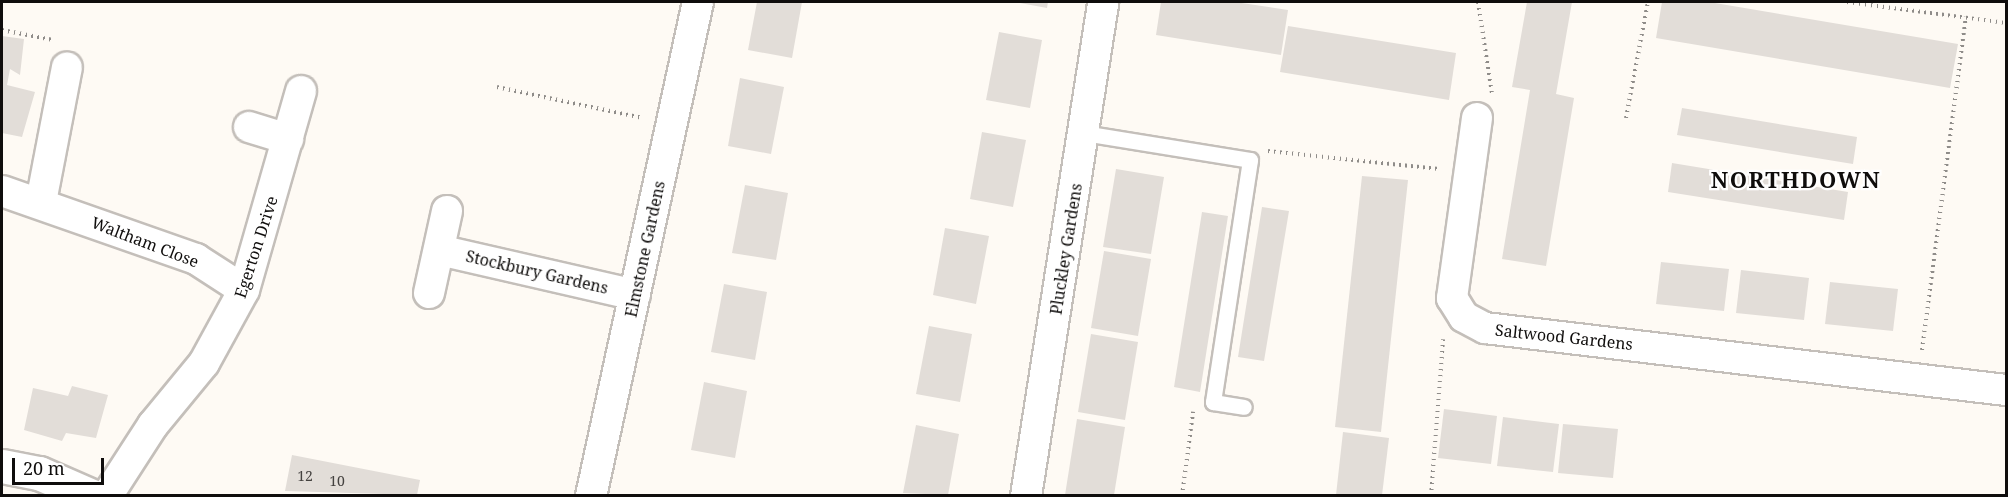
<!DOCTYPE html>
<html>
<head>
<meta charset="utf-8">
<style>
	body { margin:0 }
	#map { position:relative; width:2008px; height:497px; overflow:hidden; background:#fefaf4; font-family:"Noto Serif",serif }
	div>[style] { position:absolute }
	.building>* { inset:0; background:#e2ddd8 }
	.path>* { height:4px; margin-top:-2px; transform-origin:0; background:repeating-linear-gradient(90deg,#8f8c89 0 1.5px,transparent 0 6px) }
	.roads { filter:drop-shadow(2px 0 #c4bfba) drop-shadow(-2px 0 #c4bfba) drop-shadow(0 2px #c4bfba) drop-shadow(0 -2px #c4bfba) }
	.service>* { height:15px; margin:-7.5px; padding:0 7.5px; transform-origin:7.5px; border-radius:7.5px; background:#fff }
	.minor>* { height:30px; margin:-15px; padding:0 15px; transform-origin:15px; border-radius:15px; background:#fff }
	.tertiary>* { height:33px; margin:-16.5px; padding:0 16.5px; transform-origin:16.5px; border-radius:16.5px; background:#fff }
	span { translate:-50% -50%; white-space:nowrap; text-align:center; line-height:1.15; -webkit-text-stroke:4.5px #fff; paint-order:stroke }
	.number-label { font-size:14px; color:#44413f }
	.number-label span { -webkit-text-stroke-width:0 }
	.street-label { font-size:16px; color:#0f0d0c }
	.district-label { font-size:22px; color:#0f0d0c; font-weight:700; letter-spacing:1.5px }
	.frame { position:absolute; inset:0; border:3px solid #0f0d0c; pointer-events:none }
	.scale { position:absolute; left:12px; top:458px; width:92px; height:27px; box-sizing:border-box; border:3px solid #0f0d0c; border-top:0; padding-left:8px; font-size:18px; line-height:21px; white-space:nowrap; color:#0f0d0c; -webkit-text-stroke:4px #fff; paint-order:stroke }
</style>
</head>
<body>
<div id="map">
	<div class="building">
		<i style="clip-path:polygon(757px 2px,802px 2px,792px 58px,748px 50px)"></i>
		<i style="clip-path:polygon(1014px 2px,1048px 2px,1047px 8px)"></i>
		<i style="clip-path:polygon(1161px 2px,1235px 2px,1288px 10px,1281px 55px,1156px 35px)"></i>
		<i style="clip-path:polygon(1527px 2px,1572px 2px,1556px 94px,1574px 98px,1546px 266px,1502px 259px,1530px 90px,1512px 87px)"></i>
		<i style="clip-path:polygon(1662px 2px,1709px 2px,1958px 44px,1950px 88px,1656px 38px)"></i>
		<i style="clip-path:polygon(1288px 26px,1456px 53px,1449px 100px,1280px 72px)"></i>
		<i style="clip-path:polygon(999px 32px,1042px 40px,1030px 108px,986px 100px)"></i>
		<i style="clip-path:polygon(2px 36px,24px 39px,20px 75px,10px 69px,7px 85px,35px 92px,22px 137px,2px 133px)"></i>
		<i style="clip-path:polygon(740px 78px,784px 87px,771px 154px,728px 146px)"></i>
		<i style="clip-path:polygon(1682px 108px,1857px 137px,1853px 164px,1677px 135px)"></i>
		<i style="clip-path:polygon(982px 132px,1026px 140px,1013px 207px,970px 199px)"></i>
		<i style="clip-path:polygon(1672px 163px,1848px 192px,1844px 220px,1668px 192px)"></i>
		<i style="clip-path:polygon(1116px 169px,1164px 177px,1151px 254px,1103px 247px)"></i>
		<i style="clip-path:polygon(1362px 176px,1408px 180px,1381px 432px,1335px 427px)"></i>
		<i style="clip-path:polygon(745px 185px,788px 193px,776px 260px,732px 253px)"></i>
		<i style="clip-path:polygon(1262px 207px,1289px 211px,1264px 361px,1238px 357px)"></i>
		<i style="clip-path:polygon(1202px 212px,1228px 216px,1200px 392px,1174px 387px)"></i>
		<i style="clip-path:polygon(945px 228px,989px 236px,976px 304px,933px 295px)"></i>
		<i style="clip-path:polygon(1104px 251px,1151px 259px,1138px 336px,1091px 328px)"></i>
		<i style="clip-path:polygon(1661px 262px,1729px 269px,1724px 311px,1656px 304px)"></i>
		<i style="clip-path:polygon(1741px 270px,1809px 278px,1804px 320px,1736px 313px)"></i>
		<i style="clip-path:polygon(1830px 282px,1898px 289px,1893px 331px,1825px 324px)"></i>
		<i style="clip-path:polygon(724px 284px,767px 292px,755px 360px,711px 352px)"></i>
		<i style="clip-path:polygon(929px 326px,972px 334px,960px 402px,916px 394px)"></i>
		<i style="clip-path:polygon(1091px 334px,1138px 342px,1125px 420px,1078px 412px)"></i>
		<i style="clip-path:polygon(704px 382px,747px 391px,735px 458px,691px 450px)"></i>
		<i style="clip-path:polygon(72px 386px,108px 395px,96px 438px,66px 433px,62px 441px,24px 430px,33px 388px,68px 396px)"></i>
		<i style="clip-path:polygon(1444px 409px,1497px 416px,1491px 464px,1438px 458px)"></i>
		<i style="clip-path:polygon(1503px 417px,1559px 424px,1553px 472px,1497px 466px)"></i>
		<i style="clip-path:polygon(1077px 419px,1125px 427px,1114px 495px,1065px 495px)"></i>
		<i style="clip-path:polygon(1563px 424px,1618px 429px,1613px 478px,1558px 473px)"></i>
		<i style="clip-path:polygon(916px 425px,959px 434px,948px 495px,903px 493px)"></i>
		<i style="clip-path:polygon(1343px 432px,1389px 438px,1382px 495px,1336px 495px)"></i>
		<i style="clip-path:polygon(292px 455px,420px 480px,417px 495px,285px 491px)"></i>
	</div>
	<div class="path">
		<i style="left:1478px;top:2px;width:92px;rotate:81.3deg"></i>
		<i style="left:1847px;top:2px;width:160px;rotate:7.5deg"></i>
		<i style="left:2px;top:30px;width:52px;rotate:11.1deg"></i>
		<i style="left:497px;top:87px;width:149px;rotate:12deg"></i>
		<i style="left:1626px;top:118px;width:118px;rotate:-79.3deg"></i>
		<i style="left:1268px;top:151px;width:172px;rotate:6deg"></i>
		<i style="left:1922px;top:350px;width:336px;rotate:-82.5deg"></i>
		<i style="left:1182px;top:496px;width:85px;rotate:-82.5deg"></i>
		<i style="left:1431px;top:496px;width:157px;rotate:-85.6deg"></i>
	</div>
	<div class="roads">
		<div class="service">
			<i style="left:1084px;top:133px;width:168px;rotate:9.2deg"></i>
			<i style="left:1250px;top:160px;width:245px;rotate:98.7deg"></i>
			<i style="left:1213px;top:402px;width:31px;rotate:9deg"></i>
		</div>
		<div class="minor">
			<i style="left:1477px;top:118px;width:182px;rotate:97.9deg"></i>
			<i style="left:1452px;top:298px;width:22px;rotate:58deg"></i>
			<i style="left:1464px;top:317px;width:24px;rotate:28deg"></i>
			<i style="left:1485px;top:328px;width:525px;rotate:6.79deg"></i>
			<i style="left:249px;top:127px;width:41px;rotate:17.1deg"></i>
			<i style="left:2px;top:191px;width:206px;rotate:19.3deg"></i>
			<i style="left:196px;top:259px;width:57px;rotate:32.9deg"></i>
			<i style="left:41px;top:202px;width:137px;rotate:-79.1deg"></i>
			<i style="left:439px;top:250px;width:201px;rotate:12.9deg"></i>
			<i style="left:429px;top:293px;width:84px;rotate:-77.6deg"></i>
			<i style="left:107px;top:496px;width:85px;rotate:-57.1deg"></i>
			<i style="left:153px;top:425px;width:80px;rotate:-50.6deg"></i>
			<i style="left:204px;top:363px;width:83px;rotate:-61.3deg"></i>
			<i style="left:244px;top:290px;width:207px;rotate:-74deg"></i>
			<i style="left:591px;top:496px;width:505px;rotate:-77.78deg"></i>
			<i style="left:1026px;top:496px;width:500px;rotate:-81.1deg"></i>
		</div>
		<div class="tertiary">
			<i style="left:2px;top:466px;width:38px;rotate:11deg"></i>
			<i style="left:39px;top:473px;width:58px;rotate:23.5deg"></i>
		</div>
	</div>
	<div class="number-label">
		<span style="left:305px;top:476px">12</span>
		<span style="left:337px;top:481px">10</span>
	</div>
	<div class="street-label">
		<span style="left:145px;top:242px;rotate:21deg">Waltham Close</span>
		<span style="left:256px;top:247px;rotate:-72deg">Egerton Drive</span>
		<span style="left:645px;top:249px;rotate:-78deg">Elmstone Gardens</span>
		<span style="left:1066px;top:249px;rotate:-81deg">Pluckley Gardens</span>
		<span style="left:537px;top:272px;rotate:13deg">Stockbury Gardens</span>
		<span style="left:1564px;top:337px;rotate:6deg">Saltwood Gardens</span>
	</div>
	<div class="district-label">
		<span style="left:1796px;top:180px">NORTHDOWN</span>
	</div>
	<div class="frame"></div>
	<div class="scale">20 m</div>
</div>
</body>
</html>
